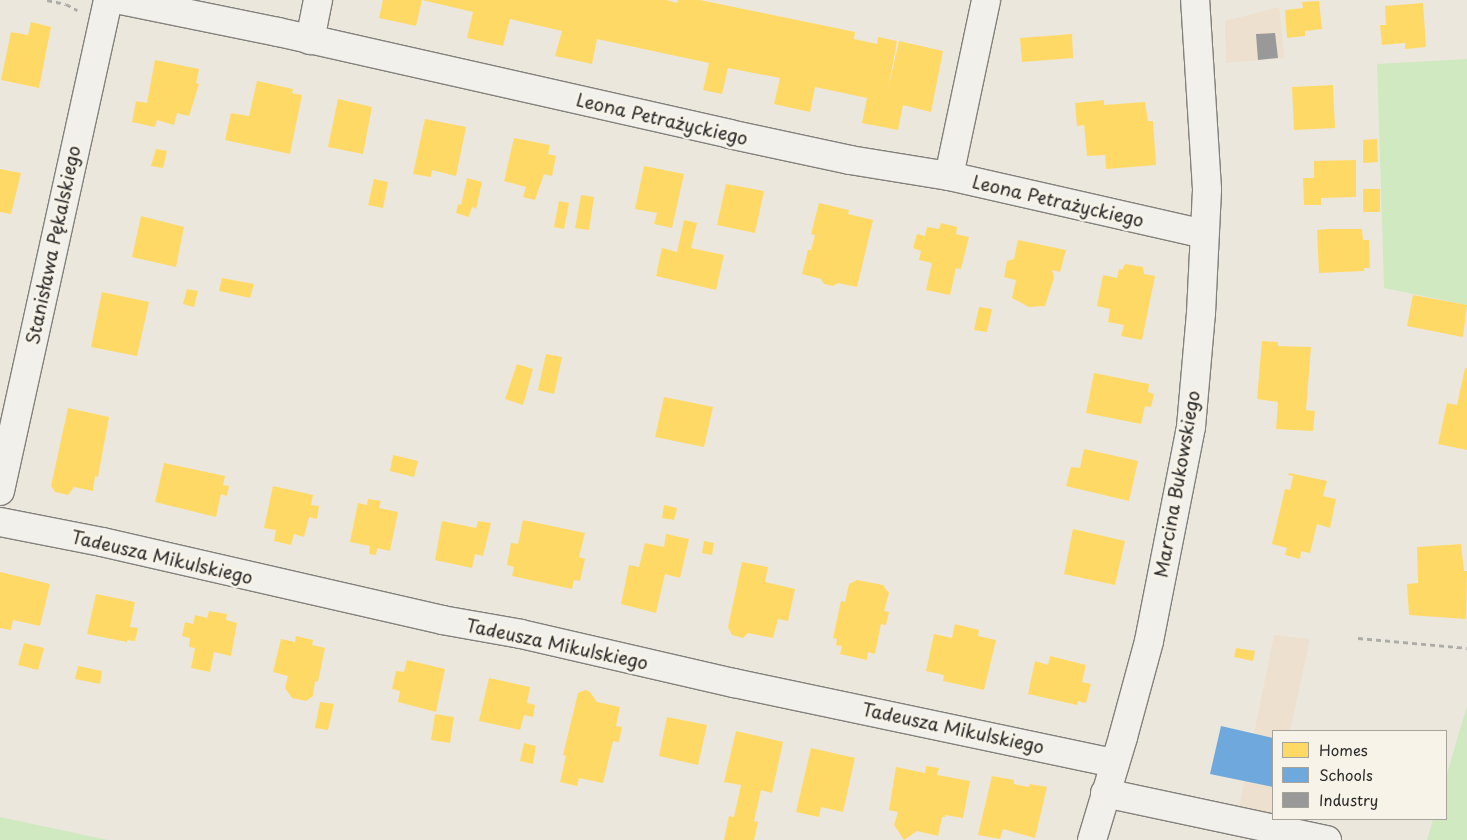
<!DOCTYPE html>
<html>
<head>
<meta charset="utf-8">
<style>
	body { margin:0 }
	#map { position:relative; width:1467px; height:840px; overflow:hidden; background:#ece7dd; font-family:"Playpen Sans",sans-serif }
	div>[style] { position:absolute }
	.built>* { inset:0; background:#ede0ce }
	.green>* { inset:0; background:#d0e9c1 }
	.homes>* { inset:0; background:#ffd966 }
	.schools>* { inset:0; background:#6fa8dc }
	.industry>* { inset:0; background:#999 }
	.path>* { height:3px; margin-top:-1.5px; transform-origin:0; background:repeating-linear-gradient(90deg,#adaca8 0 5px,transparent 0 9px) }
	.roads { filter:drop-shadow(1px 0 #82807b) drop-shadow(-1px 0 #82807b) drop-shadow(0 1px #82807b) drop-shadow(0 -1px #82807b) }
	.street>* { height:28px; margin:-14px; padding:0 14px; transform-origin:14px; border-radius:14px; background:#f1f0eb }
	span { translate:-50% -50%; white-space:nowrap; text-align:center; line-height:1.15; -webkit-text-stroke:5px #f7f3e8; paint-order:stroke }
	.street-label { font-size:18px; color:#2b2b2b }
	.legend { position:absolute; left:1272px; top:730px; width:175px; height:90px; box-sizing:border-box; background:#f7f3e8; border:1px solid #a5a39c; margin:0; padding:6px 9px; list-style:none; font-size:15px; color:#2b2b2b }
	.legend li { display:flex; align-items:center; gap:10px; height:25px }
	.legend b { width:25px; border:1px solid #a5a39c }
</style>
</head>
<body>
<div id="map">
	<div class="built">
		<i style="clip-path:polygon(1279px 7px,1284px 58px,1226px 63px,1225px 21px)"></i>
		<i style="clip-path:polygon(1274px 635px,1310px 639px,1290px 731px,1273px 731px,1273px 815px,1239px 808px)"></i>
	</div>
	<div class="green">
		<i style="clip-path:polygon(1467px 59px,1467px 305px,1384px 288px,1377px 64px)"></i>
		<i style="clip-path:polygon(1467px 706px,1467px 840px,1427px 840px,1433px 819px,1446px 819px,1446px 777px)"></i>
		<i style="clip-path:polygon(0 817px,108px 840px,0 840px)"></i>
	</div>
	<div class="homes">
		<i style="clip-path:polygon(383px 0,422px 0,416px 26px,379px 18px)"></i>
		<i style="clip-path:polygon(422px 0,666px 0,677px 3px,678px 0,700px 0,855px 32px,854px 39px,877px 44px,878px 37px,897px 41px,888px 89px,899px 41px,943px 51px,931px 112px,903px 105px,898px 130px,862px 123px,867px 98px,815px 87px,810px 112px,774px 104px,780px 78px,728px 68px,722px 94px,703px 90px,709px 63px,597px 39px,592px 64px,555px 56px,562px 31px,510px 19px,503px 46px,467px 38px,473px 12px)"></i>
		<i style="clip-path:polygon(1319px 1px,1322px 29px,1305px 31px,1305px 36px,1287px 38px,1285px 10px,1303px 8px,1302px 2px)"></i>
		<i style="clip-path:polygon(1423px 3px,1426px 47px,1405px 49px,1405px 43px,1382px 45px,1380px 25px,1386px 25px,1385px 6px)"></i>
		<i style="clip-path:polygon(31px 22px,51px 27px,39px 88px,1px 80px,11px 32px,28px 35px)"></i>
		<i style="clip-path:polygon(1072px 34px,1073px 58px,1022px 62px,1020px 38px)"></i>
		<i style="clip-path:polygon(155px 60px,199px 69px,196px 83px,199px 84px,189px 116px,177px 113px,174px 125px,157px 120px,155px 127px,132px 122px,136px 101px,147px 103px)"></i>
		<i style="clip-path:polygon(257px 81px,293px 89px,292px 93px,302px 95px,290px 154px,225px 140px,231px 113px,249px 116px)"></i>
		<i style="clip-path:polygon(1333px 85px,1335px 128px,1294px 130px,1292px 87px)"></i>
		<i style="clip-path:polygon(338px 99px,372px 107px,363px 154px,328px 147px)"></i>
		<i style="clip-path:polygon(1104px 100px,1104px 105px,1145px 102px,1148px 121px,1153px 121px,1156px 165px,1106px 169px,1105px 155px,1087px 156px,1084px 125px,1077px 126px,1075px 103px)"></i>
		<i style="clip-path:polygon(425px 119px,466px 127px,456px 176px,432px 170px,431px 177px,413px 174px)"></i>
		<i style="clip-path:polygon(514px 138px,550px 145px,548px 154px,556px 156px,552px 176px,544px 174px,535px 200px,523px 197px,526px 187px,504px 181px)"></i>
		<i style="clip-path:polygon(1377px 139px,1378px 162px,1363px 163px,1363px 140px)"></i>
		<i style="clip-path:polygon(156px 149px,167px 151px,163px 168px,151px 166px)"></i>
		<i style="clip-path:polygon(1356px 160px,1356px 197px,1321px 198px,1321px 205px,1304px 205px,1303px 178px,1314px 178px,1314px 161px)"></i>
		<i style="clip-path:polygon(644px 166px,684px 174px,672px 228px,654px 224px,657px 213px,635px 209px)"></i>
		<i style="clip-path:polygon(0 169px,21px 173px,11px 214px,0 212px)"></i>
		<i style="clip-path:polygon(467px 178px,482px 182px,476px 209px,472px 207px,469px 217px,456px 213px,458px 204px,461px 205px)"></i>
		<i style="clip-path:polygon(374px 179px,388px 182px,383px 208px,368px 205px)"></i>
		<i style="clip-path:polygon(726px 184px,764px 191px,755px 233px,717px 225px)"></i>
		<i style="clip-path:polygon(1363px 189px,1380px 189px,1380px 212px,1363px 212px)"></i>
		<i style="clip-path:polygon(581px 195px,594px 197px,589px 230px,575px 228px)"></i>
		<i style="clip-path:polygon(559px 201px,569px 203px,564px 229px,554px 227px)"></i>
		<i style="clip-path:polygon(819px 203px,849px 210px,848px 214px,873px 220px,857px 287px,838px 283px,833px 286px,824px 284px,821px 279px,802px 274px,808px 250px,811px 250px,815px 235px,811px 234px)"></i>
		<i style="clip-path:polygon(141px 216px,184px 227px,176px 267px,132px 257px)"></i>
		<i style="clip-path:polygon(684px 220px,697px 223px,691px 248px,724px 255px,716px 290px,656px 276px,662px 248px,677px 252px)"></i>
		<i style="clip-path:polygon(941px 223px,957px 227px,956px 234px,969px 237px,961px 269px,956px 268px,950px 295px,926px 290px,932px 263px,919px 260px,921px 251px,913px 248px,917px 234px,925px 236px,927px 227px,939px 229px)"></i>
		<i style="clip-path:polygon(1328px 229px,1362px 229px,1363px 240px,1369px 240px,1370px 268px,1364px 268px,1364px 271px,1319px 273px,1317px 230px)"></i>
		<i style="clip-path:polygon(1018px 240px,1066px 250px,1060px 272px,1052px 270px,1054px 278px,1045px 306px,1029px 307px,1012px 298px,1016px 280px,1004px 277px,1007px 261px,1014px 259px)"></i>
		<i style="clip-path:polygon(1125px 264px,1143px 267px,1144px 274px,1155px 276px,1142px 340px,1121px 336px,1124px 325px,1108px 322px,1110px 309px,1097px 306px,1103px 275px,1117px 278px,1119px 269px,1122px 270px)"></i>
		<i style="clip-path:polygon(222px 278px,254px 284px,250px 298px,219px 291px)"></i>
		<i style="clip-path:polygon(187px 289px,198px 291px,194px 307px,183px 304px)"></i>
		<i style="clip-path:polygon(102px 292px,149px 302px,137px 356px,91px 347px)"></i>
		<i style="clip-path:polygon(1413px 295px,1467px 305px,1463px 337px,1407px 326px)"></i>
		<i style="clip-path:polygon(979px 307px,992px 309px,987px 332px,974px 330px)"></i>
		<i style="clip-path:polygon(1262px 341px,1278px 342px,1278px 346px,1311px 347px,1306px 410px,1315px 411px,1313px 431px,1276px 429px,1278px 402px,1257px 399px)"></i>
		<i style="clip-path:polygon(546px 354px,562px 357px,554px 394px,538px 390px)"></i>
		<i style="clip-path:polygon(517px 364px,533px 369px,523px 405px,505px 399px)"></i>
		<i style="clip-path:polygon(1465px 368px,1467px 368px,1467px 450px,1438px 444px,1447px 403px,1457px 405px)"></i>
		<i style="clip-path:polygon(1094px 373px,1149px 384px,1148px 392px,1154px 394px,1151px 407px,1145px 406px,1141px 424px,1086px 413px)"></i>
		<i style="clip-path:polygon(664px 397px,713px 407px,704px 447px,655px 437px)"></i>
		<i style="clip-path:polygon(68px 408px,109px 417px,98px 477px,95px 476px,93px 491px,74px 487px,68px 495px,55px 492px,51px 486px)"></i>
		<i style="clip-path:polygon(1084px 449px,1138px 461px,1129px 501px,1066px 486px,1071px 467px,1080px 468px)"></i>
		<i style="clip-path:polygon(393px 455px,418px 461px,414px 477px,390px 471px)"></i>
		<i style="clip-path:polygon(164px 463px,225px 476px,223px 485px,229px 486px,227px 496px,221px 494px,216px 517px,155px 502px)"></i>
		<i style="clip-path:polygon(1289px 473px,1327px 481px,1323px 496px,1336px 499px,1330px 528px,1317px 524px,1310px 553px,1301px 551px,1300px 559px,1285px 555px,1287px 548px,1272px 544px,1285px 489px,1290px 490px,1293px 476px,1288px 475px)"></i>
		<i style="clip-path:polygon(273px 486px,313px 495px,311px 505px,319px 506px,317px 519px,309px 517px,304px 537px,294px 534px,291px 545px,274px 541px,276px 530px,264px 528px)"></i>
		<i style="clip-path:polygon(368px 499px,381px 501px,379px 508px,398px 512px,390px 551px,377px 548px,376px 555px,369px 554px,370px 546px,350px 542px,358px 503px,367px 505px)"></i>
		<i style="clip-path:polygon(664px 505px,677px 508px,674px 520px,662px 518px)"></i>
		<i style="clip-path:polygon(523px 520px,585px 533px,579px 557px,585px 559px,580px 581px,574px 580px,572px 589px,512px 576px,514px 567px,507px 565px,511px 543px,518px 544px)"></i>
		<i style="clip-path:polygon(442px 521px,476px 528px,478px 521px,491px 523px,483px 556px,475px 554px,472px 568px,435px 560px)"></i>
		<i style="clip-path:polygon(1073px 529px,1125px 541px,1115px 585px,1064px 574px)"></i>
		<i style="clip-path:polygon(666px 534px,689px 539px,680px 578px,665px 574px,656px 613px,621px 604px,629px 565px,639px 567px,645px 543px,664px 547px)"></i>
		<i style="clip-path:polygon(704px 541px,714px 543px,712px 555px,702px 553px)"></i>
		<i style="clip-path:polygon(1461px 544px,1464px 571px,1467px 571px,1466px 619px,1409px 615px,1407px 584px,1418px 583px,1417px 547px)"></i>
		<i style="clip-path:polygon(742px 562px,768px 567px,765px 582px,795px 589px,788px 621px,778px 619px,773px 638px,748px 633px,743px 638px,732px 635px,728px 627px)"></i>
		<i style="clip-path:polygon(0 572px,50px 584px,40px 626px,13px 620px,11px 630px,0 628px)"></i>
		<i style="clip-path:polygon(857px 580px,883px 585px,889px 593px,884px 611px,889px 612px,886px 625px,881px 624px,875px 654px,868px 652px,867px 660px,840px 654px,842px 646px,836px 645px,837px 639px,833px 638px,841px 601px,845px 602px,849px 584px)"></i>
		<i style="clip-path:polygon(96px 594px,135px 602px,130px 627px,138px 628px,135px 641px,127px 640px,127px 642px,87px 634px)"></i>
		<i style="clip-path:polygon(209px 611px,227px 614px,226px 620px,237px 623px,231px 656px,214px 652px,210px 672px,191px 668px,195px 648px,189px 647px,190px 638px,182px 636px,185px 622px,193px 624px,195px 615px,207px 618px)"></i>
		<i style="clip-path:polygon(955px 624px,979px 630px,978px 636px,996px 640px,984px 690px,943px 681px,944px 675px,926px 671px,934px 634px,952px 638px)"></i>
		<i style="clip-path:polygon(296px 636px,313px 640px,312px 645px,325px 648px,318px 682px,315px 681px,313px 696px,306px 701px,292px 698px,285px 688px,288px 676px,273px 672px,281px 639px,295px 642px)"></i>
		<i style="clip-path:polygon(24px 643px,44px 648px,38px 670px,18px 665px)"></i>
		<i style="clip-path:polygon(1236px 648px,1255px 651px,1253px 661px,1234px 657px)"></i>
		<i style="clip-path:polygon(1050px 656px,1086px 665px,1082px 682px,1091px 684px,1086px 703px,1078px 701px,1077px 705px,1028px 694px,1035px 661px,1048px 665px)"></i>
		<i style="clip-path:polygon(407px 660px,445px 669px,436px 712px,398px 702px,400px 691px,392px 689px,396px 671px,404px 672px)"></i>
		<i style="clip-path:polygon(78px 666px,102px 671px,100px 684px,75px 679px)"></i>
		<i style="clip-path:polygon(489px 678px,530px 687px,527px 703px,535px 705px,533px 717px,524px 715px,520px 730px,479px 721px)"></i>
		<i style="clip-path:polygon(585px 690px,590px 692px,597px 702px,620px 707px,616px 726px,622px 727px,619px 742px,613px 741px,603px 783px,579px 778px,577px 786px,560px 782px,566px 756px,563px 755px,577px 697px,578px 693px)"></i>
		<i style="clip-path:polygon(320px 702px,334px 704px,328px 730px,315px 728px)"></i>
		<i style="clip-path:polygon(435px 714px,454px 717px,450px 743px,431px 740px)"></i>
		<i style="clip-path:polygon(667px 717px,707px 725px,698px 765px,659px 756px)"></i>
		<i style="clip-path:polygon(736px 731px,783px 742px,772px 793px,761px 790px,754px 821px,758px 822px,754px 840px,724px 840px,729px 816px,734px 817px,741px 785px,724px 782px)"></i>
		<i style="clip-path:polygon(524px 743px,536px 746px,533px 764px,520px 761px)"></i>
		<i style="clip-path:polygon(811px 748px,855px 758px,843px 812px,821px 807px,819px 817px,796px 812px)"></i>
		<i style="clip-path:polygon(926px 766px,939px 768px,937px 775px,970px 781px,963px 818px,945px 815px,945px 817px,942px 817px,938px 836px,917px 831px,904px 840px,894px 825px,898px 812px,889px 810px,896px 767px,925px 773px)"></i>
		<i style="clip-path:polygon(992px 776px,1014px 780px,1014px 784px,1029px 787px,1030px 784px,1047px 787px,1035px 838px,1003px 829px,1000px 839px,978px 835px)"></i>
	</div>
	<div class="schools">
		<i style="clip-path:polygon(1221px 726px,1273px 738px,1273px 787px,1210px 774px)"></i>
	</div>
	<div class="industry">
		<i style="clip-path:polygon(1275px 33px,1278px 58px,1258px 60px,1256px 34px)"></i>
	</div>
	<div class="path">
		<i style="left:47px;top:0;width:19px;rotate:12deg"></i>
		<i style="left:66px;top:4px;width:13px;rotate:29deg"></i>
		<i style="left:1358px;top:638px;width:109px;rotate:5.2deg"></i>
	</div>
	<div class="roads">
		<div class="street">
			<i style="left:121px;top:0;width:160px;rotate:11.5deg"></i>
			<i style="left:278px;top:32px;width:462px;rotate:12.7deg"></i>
			<i style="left:729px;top:134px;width:124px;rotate:12.1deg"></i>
			<i style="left:850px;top:160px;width:100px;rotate:9.2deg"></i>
			<i style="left:949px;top:176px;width:262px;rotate:12.8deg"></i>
			<i style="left:310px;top:40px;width:41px;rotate:-78.7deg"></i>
			<i style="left:949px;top:176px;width:180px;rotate:-78.1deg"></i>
			<i style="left:0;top:491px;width:503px;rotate:-77.59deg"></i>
			<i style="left:0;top:522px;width:104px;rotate:11.1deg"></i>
			<i style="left:102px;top:542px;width:349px;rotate:12.9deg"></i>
			<i style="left:442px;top:620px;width:80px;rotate:10deg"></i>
			<i style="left:521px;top:634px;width:219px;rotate:13deg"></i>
			<i style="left:734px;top:683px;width:389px;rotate:11.9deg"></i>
			<i style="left:1105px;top:793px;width:227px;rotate:12deg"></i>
			<i style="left:1092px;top:840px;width:108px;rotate:-73.2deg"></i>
			<i style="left:1123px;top:737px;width:99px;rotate:-74.8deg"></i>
			<i style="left:1149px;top:641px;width:218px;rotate:-78.9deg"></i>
			<i style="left:1191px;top:427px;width:114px;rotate:-85deg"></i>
			<i style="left:1201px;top:313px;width:124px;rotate:-87.2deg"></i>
			<i style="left:1207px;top:189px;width:189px;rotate:-93.6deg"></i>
		</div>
	</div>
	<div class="street-label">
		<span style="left:662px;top:119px;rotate:13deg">Leona Petrażyckiego</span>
		<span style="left:1058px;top:201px;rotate:13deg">Leona Petrażyckiego</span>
		<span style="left:53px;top:245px;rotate:-78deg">Stanisława Pękalskiego</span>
		<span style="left:1177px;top:484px;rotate:-80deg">Marcina Bukowskiego</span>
		<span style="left:162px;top:557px;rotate:13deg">Tadeusza Mikulskiego</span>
		<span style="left:557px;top:644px;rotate:12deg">Tadeusza Mikulskiego</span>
		<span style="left:953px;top:728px;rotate:12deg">Tadeusza Mikulskiego</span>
	</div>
	<ul class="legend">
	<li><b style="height:14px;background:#ffd966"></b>Homes</li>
	<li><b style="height:14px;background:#6fa8dc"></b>Schools</li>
	<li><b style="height:14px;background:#999"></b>Industry</li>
	</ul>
</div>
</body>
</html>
